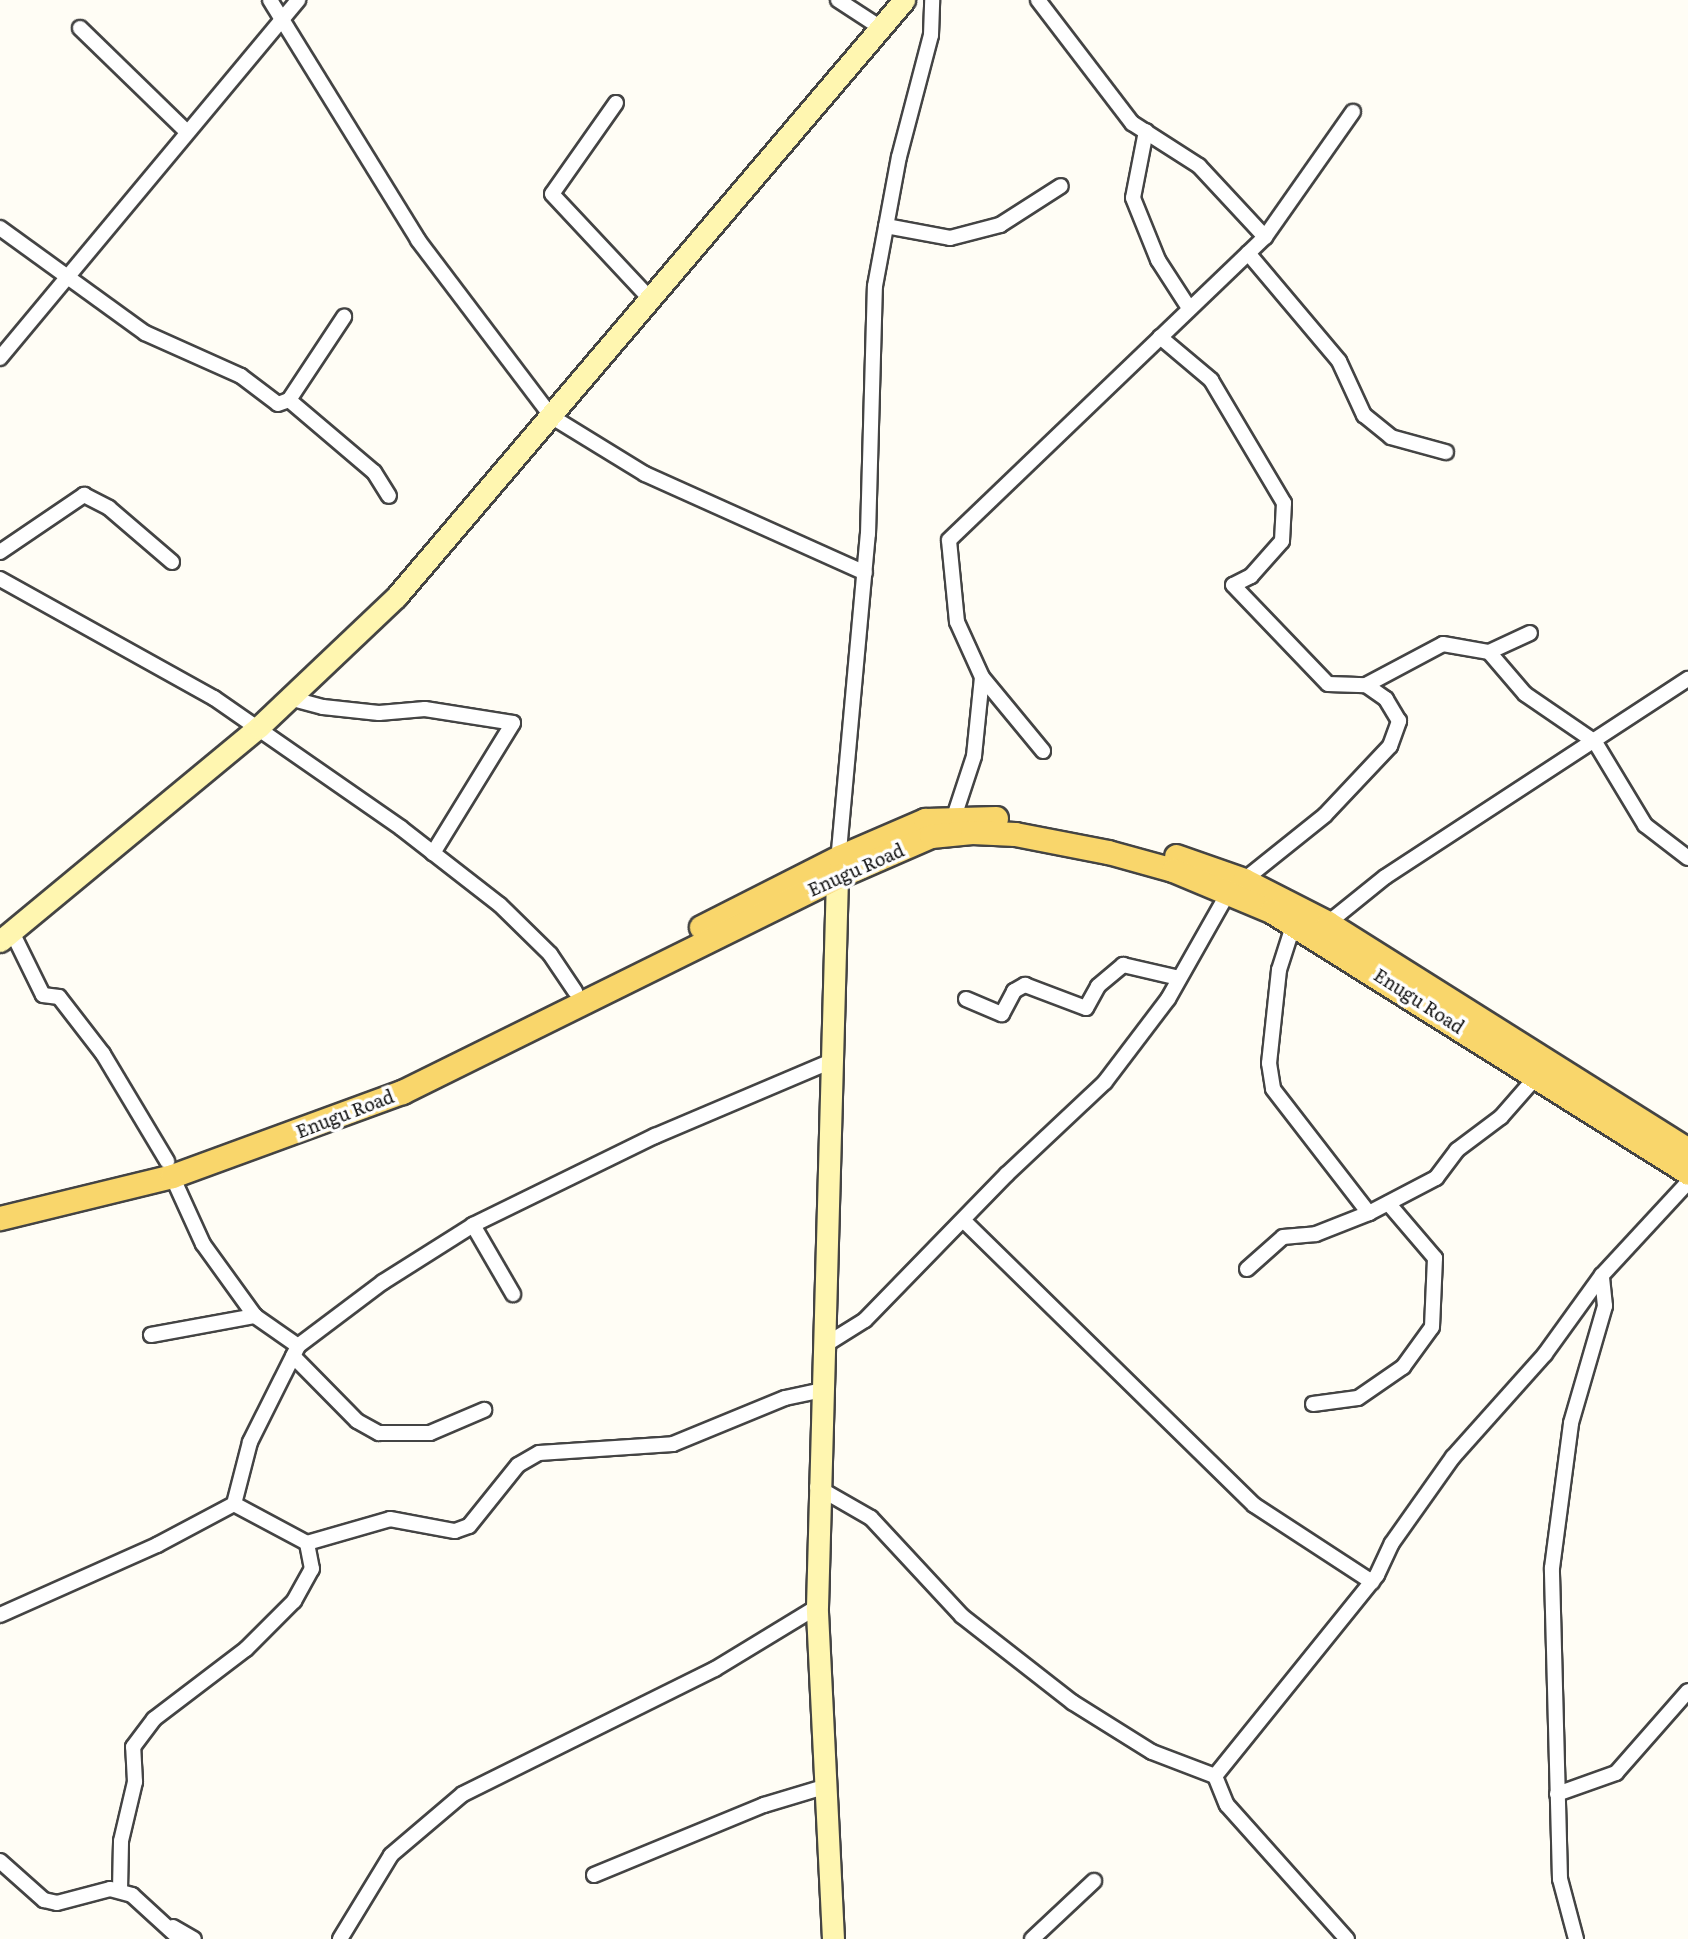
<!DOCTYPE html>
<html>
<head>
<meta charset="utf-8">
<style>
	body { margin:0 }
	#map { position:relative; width:1688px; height:1939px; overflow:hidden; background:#fffdf5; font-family:Literata,serif }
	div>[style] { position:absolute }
	.roads { filter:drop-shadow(2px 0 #444) drop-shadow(-2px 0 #444) drop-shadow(0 2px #444) drop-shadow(0 -2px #444) }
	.street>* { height:14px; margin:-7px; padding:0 7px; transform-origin:7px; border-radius:7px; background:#fff }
	.secondary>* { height:21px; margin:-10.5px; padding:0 10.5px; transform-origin:10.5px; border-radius:10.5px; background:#fff6b0 }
	.primary>* { height:23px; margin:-11.5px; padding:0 11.5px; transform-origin:11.5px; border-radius:11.5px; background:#f9d66b }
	span { translate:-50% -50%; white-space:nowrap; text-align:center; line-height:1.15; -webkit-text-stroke:7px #fff; paint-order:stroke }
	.street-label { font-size:18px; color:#111 }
</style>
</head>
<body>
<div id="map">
	<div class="roads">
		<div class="street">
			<i style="left:270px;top:0;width:282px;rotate:58.3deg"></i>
			<i style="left:418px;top:240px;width:222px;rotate:52.9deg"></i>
			<i style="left:552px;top:417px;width:109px;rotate:31.5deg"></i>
			<i style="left:645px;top:474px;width:241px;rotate:24.2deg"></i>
			<i style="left:838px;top:0;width:51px;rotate:33.1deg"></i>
			<i style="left:1038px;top:0;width:155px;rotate:52.6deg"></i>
			<i style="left:1132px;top:123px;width:80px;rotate:32.7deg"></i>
			<i style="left:1199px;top:166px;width:97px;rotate:47.1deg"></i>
			<i style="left:80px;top:28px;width:148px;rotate:44.2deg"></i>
			<i style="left:616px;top:103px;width:111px;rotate:125.1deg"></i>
			<i style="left:552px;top:194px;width:146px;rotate:46.9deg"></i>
			<i style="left:1146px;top:131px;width:68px;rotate:101deg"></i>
			<i style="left:1133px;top:198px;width:67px;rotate:68deg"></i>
			<i style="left:1158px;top:260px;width:57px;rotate:57.1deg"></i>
			<i style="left:886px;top:226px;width:65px;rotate:10.6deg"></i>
			<i style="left:950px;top:238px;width:52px;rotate:-14.6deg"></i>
			<i style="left:1000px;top:225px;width:72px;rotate:-32.6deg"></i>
			<i style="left:0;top:228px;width:179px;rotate:35.9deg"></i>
			<i style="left:145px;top:333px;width:105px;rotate:24.1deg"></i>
			<i style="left:241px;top:376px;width:46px;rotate:37.1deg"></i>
			<i style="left:278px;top:404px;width:12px;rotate:-20deg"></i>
			<i style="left:289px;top:400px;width:100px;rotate:-56.5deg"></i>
			<i style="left:1248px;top:253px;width:141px;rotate:49.9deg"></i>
			<i style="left:1339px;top:361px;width:60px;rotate:65.2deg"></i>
			<i style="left:1364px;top:415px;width:35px;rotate:39deg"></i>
			<i style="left:1391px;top:437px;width:57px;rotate:15.3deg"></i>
			<i style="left:1160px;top:337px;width:67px;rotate:40.1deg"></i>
			<i style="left:1211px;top:380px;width:143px;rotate:59.3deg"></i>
			<i style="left:1284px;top:503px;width:38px;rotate:93deg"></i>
			<i style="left:1282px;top:541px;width:47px;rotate:131.5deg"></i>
			<i style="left:1251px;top:576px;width:20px;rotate:153deg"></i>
			<i style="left:1233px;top:585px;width:137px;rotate:46.2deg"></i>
			<i style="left:1328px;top:684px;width:38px;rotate:2deg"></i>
			<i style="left:1366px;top:685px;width:87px;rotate:-28deg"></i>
			<i style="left:1443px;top:644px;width:47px;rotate:9.9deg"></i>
			<i style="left:1489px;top:652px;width:45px;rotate:-24.9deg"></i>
			<i style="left:0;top:358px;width:466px;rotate:-50.2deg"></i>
			<i style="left:289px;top:400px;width:111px;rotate:40.3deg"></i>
			<i style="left:374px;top:472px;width:28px;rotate:58deg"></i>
			<i style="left:0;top:552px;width:102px;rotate:-34.2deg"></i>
			<i style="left:84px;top:495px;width:28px;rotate:27deg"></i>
			<i style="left:109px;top:508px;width:83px;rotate:40.6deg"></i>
			<i style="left:0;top:579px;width:245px;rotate:29.1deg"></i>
			<i style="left:214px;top:698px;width:228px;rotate:34.8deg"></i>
			<i style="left:401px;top:828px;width:125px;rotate:37.9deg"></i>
			<i style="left:500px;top:905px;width:70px;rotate:44.4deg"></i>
			<i style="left:550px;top:954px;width:45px;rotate:56deg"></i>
			<i style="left:1489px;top:652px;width:55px;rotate:49.4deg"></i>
			<i style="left:1525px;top:694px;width:85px;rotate:34.4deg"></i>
			<i style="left:1595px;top:742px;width:97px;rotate:58.9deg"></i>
			<i style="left:1645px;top:825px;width:54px;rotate:37.5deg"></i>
			<i style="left:982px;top:677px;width:96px;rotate:50.5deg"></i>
			<i style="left:289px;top:698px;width:35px;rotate:15deg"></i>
			<i style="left:323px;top:707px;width:56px;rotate:6.1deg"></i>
			<i style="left:379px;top:713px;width:46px;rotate:-5deg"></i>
			<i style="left:425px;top:709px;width:89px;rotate:9deg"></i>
			<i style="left:513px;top:723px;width:153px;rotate:121.6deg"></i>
			<i style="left:954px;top:817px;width:64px;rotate:-71.8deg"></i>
			<i style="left:974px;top:756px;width:79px;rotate:-84.2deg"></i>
			<i style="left:982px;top:677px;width:60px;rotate:-114.4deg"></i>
			<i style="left:957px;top:622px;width:82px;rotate:-95.6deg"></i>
			<i style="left:949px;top:540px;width:438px;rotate:-43.8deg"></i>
			<i style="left:1265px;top:237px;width:153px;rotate:-54.9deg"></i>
			<i style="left:838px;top:862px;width:329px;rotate:-84.8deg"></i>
			<i style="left:868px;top:534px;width:248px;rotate:-88.4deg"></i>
			<i style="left:875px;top:286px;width:131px;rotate:-79.5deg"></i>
			<i style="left:899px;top:157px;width:126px;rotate:-75.3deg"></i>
			<i style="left:931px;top:35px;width:35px;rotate:-88deg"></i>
			<i style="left:1244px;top:880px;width:104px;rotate:-38.7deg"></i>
			<i style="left:1325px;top:815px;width:95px;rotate:-46.7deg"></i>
			<i style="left:1390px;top:746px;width:27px;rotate:-70deg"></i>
			<i style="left:1399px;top:721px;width:26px;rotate:-121deg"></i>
			<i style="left:1386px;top:699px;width:24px;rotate:-145deg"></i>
			<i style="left:1294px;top:923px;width:49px;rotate:107.7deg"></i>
			<i style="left:1279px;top:970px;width:94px;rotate:96.1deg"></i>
			<i style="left:1269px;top:1063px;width:26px;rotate:81deg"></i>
			<i style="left:1273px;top:1089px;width:157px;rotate:52.3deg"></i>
			<i style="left:1369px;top:1213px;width:76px;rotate:-27.6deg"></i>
			<i style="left:1436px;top:1178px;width:35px;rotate:-53deg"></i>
			<i style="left:1457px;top:1150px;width:55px;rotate:-36.9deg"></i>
			<i style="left:1501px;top:1117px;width:53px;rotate:-48.8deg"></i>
			<i style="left:1328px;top:923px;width:73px;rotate:-38.9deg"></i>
			<i style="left:1385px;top:877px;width:362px;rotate:-33.2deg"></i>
			<i style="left:12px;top:932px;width:70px;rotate:63.8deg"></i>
			<i style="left:43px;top:995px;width:16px;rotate:7deg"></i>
			<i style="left:59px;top:997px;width:72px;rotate:52.3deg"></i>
			<i style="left:103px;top:1054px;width:125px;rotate:59.1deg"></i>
			<i style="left:966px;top:999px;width:39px;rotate:23deg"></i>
			<i style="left:1002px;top:1014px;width:26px;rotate:-62deg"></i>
			<i style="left:1014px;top:991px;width:13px;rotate:-29deg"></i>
			<i style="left:1025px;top:985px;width:65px;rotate:20.7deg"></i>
			<i style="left:1086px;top:1008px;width:25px;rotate:-61deg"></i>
			<i style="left:1098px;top:986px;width:33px;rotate:-40deg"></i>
			<i style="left:1123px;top:965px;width:57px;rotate:13.1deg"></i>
			<i style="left:172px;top:1176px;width:75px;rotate:65.5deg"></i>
			<i style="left:203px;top:1244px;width:89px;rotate:54.2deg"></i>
			<i style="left:255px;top:1316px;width:52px;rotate:34.9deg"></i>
			<i style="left:963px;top:1220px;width:407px;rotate:44.4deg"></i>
			<i style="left:1254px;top:1505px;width:141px;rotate:33.1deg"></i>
			<i style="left:473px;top:1225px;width:80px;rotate:59.9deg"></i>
			<i style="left:1247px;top:1269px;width:48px;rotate:-41.6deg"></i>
			<i style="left:1283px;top:1237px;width:33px;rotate:-5deg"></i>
			<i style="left:1316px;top:1234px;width:57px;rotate:-21.6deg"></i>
			<i style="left:151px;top:1335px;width:106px;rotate:-10.4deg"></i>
			<i style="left:825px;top:1345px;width:47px;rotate:-32deg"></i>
			<i style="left:865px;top:1320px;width:204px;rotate:-45.8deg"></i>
			<i style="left:1007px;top:1174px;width:134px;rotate:-43.2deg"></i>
			<i style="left:1105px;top:1082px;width:104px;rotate:-52.8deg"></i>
			<i style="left:1168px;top:999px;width:124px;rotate:-60.5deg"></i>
			<i style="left:293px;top:1356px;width:91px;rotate:45.4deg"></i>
			<i style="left:357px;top:1421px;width:25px;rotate:29deg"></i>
			<i style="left:379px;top:1433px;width:51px"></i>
			<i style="left:430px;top:1433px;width:59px;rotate:-23.1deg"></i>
			<i style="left:1313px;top:1404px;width:45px;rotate:-7.6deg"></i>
			<i style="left:1358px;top:1398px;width:55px;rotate:-34.6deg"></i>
			<i style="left:1403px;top:1367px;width:49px;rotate:-54.1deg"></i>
			<i style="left:1432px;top:1327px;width:69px;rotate:-87.5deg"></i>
			<i style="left:1435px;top:1258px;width:72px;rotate:-130.5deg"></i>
			<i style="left:817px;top:1487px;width:62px;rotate:29.9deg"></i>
			<i style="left:871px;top:1518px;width:134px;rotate:47.1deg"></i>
			<i style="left:962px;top:1616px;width:140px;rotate:38deg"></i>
			<i style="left:1072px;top:1702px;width:94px;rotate:32deg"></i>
			<i style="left:1152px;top:1752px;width:67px;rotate:20.9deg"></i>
			<i style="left:1215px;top:1776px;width:31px;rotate:68deg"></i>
			<i style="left:1227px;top:1805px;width:180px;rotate:48.2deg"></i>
			<i style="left:234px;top:1504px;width:83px;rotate:28.1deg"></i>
			<i style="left:307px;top:1543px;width:86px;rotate:-16.1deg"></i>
			<i style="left:390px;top:1519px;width:66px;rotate:10.5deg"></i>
			<i style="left:455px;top:1531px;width:15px;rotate:-20deg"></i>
			<i style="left:469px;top:1526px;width:78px;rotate:-51.2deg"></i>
			<i style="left:518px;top:1465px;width:24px;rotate:-30deg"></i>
			<i style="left:539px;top:1453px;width:134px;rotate:-3.8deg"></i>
			<i style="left:673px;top:1444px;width:121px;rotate:-22.3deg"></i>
			<i style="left:785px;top:1398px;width:38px;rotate:-12deg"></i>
			<i style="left:0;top:1615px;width:172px;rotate:-24deg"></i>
			<i style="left:157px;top:1545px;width:87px;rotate:-28deg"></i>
			<i style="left:234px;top:1504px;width:64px;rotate:-75.5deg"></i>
			<i style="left:250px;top:1442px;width:107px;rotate:-63.4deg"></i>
			<i style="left:298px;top:1346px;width:106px;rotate:-37deg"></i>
			<i style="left:383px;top:1282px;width:107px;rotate:-32.3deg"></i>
			<i style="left:473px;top:1225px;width:203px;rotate:-26.1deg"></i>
			<i style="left:655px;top:1136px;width:192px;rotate:-23deg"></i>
			<i style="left:1215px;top:1776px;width:258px;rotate:-51.1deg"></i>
			<i style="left:1377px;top:1575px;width:35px;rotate:-65deg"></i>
			<i style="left:1392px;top:1543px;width:105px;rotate:-54.7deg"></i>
			<i style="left:1453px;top:1457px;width:138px;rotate:-48.2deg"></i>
			<i style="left:1545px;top:1354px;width:97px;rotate:-54.2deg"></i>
			<i style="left:1602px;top:1275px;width:127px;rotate:-47.2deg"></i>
			<i style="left:1557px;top:1794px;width:63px;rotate:-19.6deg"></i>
			<i style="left:1616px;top:1773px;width:109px;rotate:-48.7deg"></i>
			<i style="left:0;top:1861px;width:59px;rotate:41.6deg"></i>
			<i style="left:44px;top:1900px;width:13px;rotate:13deg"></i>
			<i style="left:57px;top:1903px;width:55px;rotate:-14.8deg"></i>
			<i style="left:110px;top:1889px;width:23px;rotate:15deg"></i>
			<i style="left:132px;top:1895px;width:65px;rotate:42.5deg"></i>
			<i style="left:594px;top:1875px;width:184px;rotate:-22.4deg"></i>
			<i style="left:764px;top:1805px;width:66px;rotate:-16.8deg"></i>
			<i style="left:120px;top:1890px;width:49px;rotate:-88.8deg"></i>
			<i style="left:121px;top:1841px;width:61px;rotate:-76.7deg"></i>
			<i style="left:135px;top:1782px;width:35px;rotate:-93deg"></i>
			<i style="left:133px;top:1747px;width:35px;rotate:-53deg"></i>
			<i style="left:154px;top:1719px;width:116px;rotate:-37.3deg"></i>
			<i style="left:246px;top:1649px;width:68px;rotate:-45deg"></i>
			<i style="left:294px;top:1601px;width:37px;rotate:-61deg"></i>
			<i style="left:312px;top:1569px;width:26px;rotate:-101deg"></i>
			<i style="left:173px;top:1927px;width:24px;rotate:30deg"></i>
			<i style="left:340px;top:1939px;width:98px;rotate:-58.7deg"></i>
			<i style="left:391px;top:1855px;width:94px;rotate:-40.3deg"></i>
			<i style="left:463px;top:1794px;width:281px;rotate:-26.4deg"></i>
			<i style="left:715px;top:1669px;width:119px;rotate:-31.3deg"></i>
			<i style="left:1032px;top:1939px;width:85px;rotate:-43.1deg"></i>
			<i style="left:1576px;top:1939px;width:62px;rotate:-104.9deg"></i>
			<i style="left:1560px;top:1879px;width:311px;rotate:-91.5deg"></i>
			<i style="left:1552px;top:1568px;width:146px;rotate:-82.5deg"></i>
			<i style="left:1571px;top:1423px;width:122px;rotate:-73.8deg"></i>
			<i style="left:1605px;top:1306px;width:31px;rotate:-96deg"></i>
		</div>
		<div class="secondary">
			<i style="left:0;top:941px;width:336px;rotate:-39.6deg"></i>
			<i style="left:259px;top:727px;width:189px;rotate:-43.5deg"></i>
			<i style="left:396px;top:597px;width:784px;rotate:-49.6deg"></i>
			<i style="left:833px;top:1939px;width:332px;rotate:-92.8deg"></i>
			<i style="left:817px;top:1607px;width:730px;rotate:-88.43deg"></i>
		</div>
		<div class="primary">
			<i style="left:1176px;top:856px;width:72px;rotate:19.4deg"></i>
			<i style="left:1244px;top:880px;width:94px;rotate:27.1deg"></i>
			<i style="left:1328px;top:923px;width:426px;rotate:32.2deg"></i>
			<i style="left:701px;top:927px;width:155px;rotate:-26.9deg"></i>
			<i style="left:839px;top:857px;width:94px;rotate:-23.3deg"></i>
			<i style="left:925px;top:820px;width:71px;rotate:-1.6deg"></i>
			<i style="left:0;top:1218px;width:177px;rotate:-13.7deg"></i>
			<i style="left:172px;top:1176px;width:245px;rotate:-20.1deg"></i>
			<i style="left:402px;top:1092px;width:485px;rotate:-26.3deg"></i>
			<i style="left:837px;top:877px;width:103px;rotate:-23.6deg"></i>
			<i style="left:931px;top:836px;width:41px;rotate:-5.6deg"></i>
			<i style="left:972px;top:832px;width:43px;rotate:2.7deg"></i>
			<i style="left:1015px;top:834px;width:95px;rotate:11deg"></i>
			<i style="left:1108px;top:852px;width:67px;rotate:15.5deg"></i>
			<i style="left:1173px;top:870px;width:106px;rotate:22.7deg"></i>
			<i style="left:1271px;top:911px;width:492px;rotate:32.1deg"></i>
		</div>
	</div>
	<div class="street-label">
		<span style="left:856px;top:870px;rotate:-24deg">Enugu Road</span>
		<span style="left:1419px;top:1001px;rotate:33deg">Enugu Road</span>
		<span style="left:345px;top:1114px;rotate:-21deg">Enugu Road</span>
	</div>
</div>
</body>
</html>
